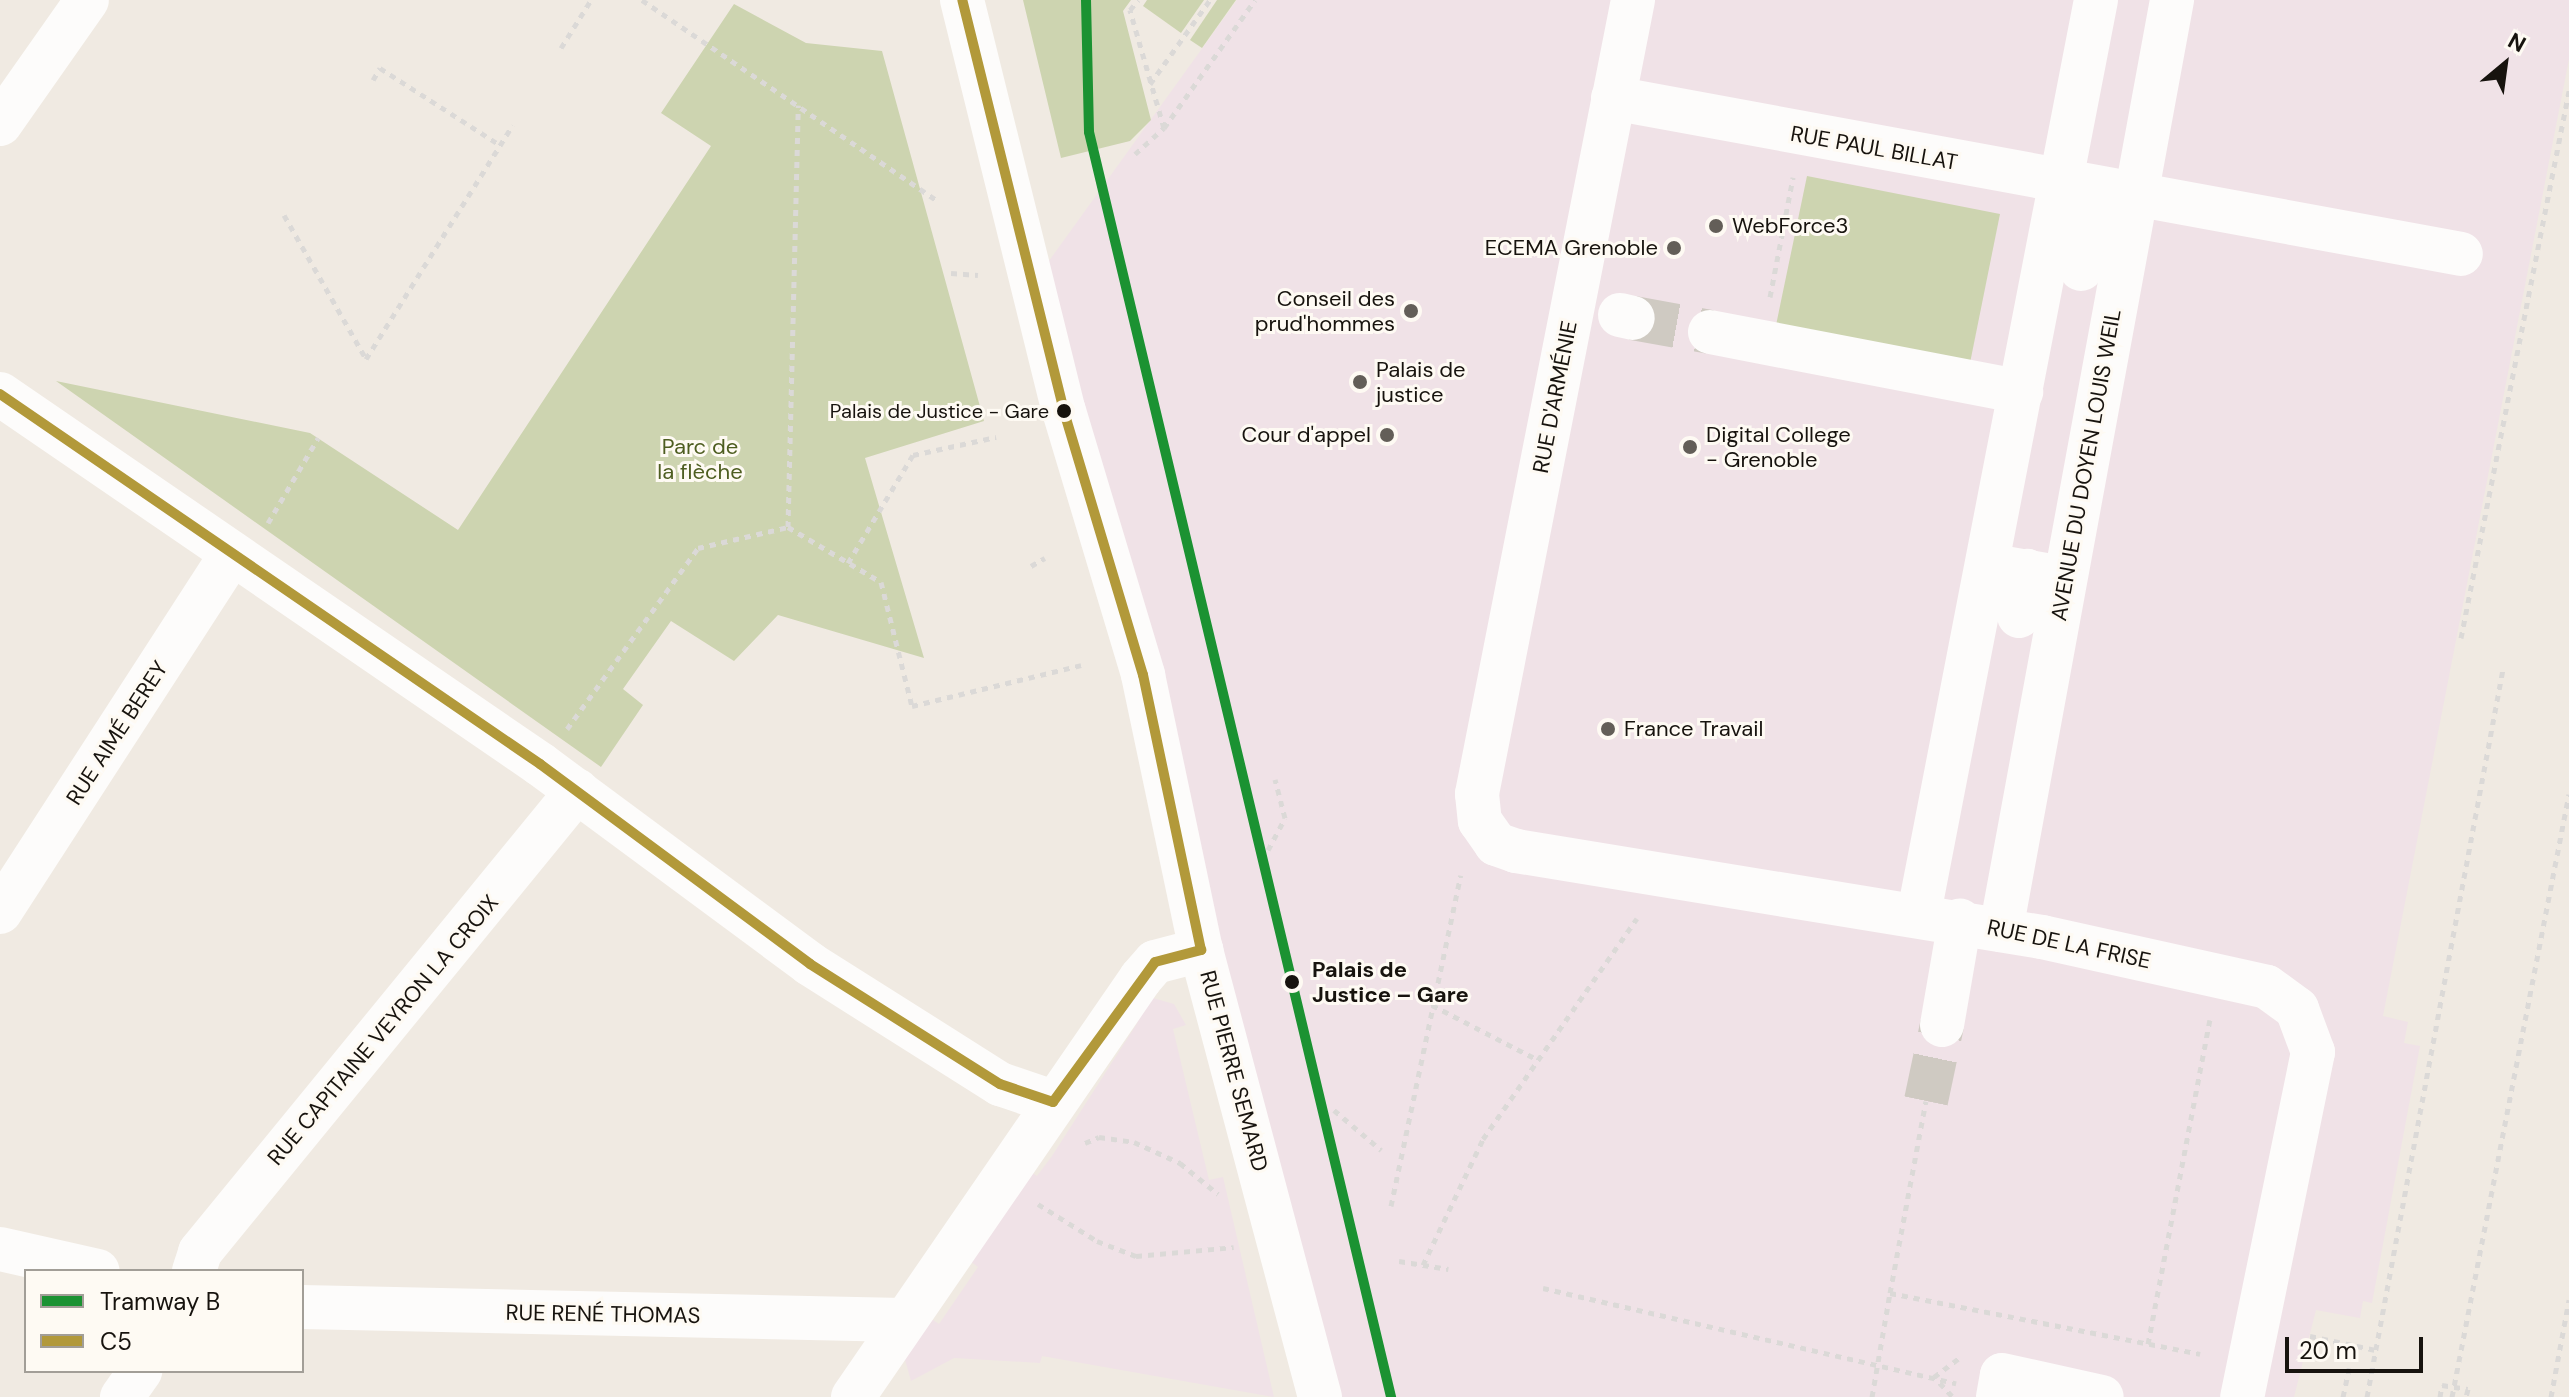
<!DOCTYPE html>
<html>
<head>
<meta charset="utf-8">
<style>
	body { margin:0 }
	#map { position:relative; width:2569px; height:1397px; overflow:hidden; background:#f0eae2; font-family:"DM Sans",sans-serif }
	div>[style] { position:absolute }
	.commercial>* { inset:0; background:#f0e2e7 }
	.green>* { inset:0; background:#cdd4b0 }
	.minor-tunnel>* { height:44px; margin-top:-22px; transform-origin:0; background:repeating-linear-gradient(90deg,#cfcac2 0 44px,transparent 0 66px) }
	.path>* { height:5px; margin-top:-2.5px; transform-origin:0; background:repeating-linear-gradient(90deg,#dbd9d7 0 6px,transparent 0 12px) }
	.minor>* { height:44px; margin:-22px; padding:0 22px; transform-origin:22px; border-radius:22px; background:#fdfcfb }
	.bus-1>* { height:10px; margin:-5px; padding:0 5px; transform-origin:5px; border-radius:5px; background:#b2993a }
	.tram-1>* { height:10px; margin:-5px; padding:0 5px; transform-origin:5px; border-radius:5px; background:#1b9232 }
	.dots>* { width:22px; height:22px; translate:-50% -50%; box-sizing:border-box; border:4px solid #fefaf3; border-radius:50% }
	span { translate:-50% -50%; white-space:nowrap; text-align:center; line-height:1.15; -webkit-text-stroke:6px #fefaf3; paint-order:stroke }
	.bus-label { font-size:20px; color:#17130e }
	.right { translate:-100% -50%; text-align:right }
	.street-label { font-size:22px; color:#17130e }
	.poi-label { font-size:22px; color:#17130e }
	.left { translate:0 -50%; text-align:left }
	.park-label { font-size:22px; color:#4e5e21 }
	.stop-label { font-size:22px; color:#17130e; font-weight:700 }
	.legend { position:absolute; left:24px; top:1269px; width:280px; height:104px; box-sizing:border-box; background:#fefaf3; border:2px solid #a29e97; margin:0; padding:10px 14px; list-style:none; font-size:24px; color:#17130e }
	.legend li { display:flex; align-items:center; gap:16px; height:40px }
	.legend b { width:40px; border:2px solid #a29e97 }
	.north { position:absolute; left:2465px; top:24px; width:80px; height:80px; -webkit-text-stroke:6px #fefaf3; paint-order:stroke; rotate:29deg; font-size:22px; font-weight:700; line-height:32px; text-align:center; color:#17130e }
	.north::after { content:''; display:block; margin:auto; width:28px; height:36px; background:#17130e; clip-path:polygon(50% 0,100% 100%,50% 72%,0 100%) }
	.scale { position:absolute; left:2285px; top:1337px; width:138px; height:36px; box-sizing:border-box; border:4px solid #17130e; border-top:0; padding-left:10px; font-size:24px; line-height:28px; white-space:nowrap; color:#17130e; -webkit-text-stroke:6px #fefaf3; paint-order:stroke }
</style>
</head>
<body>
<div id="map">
	<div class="commercial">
		<i style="clip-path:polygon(1237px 0,2569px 0,2569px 59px,2383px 1016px,2408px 1022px,2404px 1043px,2420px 1046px,2372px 1303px,2363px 1301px,2360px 1318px,2316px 1310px,2294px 1397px,1301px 1397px,1028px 290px)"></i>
		<i style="clip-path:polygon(1153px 998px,1174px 1004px,1186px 1025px,1173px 1029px,1209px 1180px,1223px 1177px,1274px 1397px,1042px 1356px,1040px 1363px,954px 1358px,911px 1381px,904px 1356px,927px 1316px,939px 1324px,978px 1267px,966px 1258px,1026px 1169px,1037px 1176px,1052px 1156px,1138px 1022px,1127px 1015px)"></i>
	</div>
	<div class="green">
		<i style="clip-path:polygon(1023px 0,1131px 0,1123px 11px,1151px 120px,1130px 141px,1061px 158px)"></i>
		<i style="clip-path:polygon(1147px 0,1204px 0,1181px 33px,1143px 6px)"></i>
		<i style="clip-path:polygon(1217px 0,1236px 0,1202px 48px,1190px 40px)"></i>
		<i style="clip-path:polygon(734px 4px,806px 43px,882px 51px,984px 421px,865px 458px,924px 658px,778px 615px,734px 661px,671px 621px,623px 689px,643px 705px,601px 767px,56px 381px,310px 433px,458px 530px,711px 146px,661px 113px)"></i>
		<i style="clip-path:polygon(1807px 176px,2000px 214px,1969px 368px,1775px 330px)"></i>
	</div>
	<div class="minor-tunnel">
		<i style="left:1633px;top:318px;width:78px;rotate:10.3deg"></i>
		<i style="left:1926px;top:1101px;width:78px;rotate:-78.1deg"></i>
	</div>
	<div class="path">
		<i style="left:642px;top:0;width:356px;rotate:34.2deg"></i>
		<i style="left:561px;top:48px;width:57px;rotate:-58deg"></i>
		<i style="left:373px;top:80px;width:14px;rotate:-60deg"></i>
		<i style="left:380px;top:68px;width:143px;rotate:32.7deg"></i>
		<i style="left:1150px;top:84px;width:103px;rotate:-54.5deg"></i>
		<i style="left:1164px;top:128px;width:157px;rotate:-54.6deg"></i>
		<i style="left:1135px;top:154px;width:39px;rotate:-42deg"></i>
		<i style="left:1164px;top:128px;width:123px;rotate:-106.1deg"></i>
		<i style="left:1130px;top:10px;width:13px;rotate:-51deg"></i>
		<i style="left:284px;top:215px;width:166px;rotate:60.3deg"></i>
		<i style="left:366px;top:359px;width:276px;rotate:-57.9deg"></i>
		<i style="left:951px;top:273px;width:27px;rotate:4deg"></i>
		<i style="left:1770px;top:297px;width:122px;rotate:-79.1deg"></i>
		<i style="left:268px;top:523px;width:99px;rotate:-59.5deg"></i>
		<i style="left:788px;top:527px;width:108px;rotate:30.6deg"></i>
		<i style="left:881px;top:582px;width:128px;rotate:76deg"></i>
		<i style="left:912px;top:706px;width:174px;rotate:-13.6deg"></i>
		<i style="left:848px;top:563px;width:126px;rotate:-59deg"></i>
		<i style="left:913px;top:455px;width:85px;rotate:-12.2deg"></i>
		<i style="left:1031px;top:566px;width:16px;rotate:-30deg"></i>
		<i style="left:2461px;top:638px;width:558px;rotate:-78.83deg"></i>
		<i style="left:567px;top:729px;width:223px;rotate:-54.1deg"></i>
		<i style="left:698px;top:548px;width:92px;rotate:-13.1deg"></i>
		<i style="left:788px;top:527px;width:422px;rotate:-88.6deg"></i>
		<i style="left:1268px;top:850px;width:36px;rotate:-62deg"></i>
		<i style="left:1285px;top:818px;width:40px;rotate:-104.4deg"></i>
		<i style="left:1432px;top:1005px;width:117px;rotate:27.4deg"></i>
		<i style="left:1334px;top:1110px;width:62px;rotate:40.4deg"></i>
		<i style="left:1085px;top:1143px;width:15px;rotate:-23deg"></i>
		<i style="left:1099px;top:1137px;width:35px;rotate:8deg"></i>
		<i style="left:1134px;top:1142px;width:51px;rotate:24.5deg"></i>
		<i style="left:1180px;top:1163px;width:49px;rotate:39.2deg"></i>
		<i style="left:1038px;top:1204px;width:70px;rotate:32.1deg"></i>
		<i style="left:1097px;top:1241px;width:42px;rotate:21deg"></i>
		<i style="left:1136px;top:1256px;width:98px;rotate:-5.2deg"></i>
		<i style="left:1391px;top:1206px;width:338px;rotate:-78.1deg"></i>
		<i style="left:1399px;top:1261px;width:50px;rotate:9.3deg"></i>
		<i style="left:1423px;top:1265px;width:140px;rotate:-64.5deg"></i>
		<i style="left:1483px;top:1139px;width:269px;rotate:-55.1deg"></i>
		<i style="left:1543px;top:1288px;width:424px;rotate:13deg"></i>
		<i style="left:1890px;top:1293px;width:195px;rotate:-79.4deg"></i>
		<i style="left:2310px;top:1336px;width:67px;rotate:12deg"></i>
		<i style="left:2148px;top:1344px;width:330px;rotate:-79.2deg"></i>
		<i style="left:1952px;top:1396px;width:26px;rotate:-133deg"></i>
		<i style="left:1934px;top:1377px;width:34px;rotate:-37deg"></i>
		<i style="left:1872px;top:1397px;width:106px;rotate:-80.2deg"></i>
		<i style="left:1890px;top:1293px;width:316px;rotate:11.1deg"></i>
		<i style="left:2343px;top:1397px;width:30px;rotate:-78deg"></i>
		<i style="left:2367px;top:1397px;width:741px;rotate:-79.42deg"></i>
		<i style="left:2440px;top:1397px;width:12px;rotate:-81deg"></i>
		<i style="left:2442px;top:1385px;width:26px;rotate:9deg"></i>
		<i style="left:2468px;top:1389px;width:8px;rotate:104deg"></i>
		<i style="left:2452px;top:1397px;width:614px;rotate:-79.02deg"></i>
		<i style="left:2551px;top:1397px;width:99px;rotate:-79.5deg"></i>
	</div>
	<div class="minor">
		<i style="left:962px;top:0;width:423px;rotate:76.1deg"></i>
		<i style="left:1064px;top:411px;width:276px;rotate:73.3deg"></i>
		<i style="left:1143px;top:675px;width:281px;rotate:78.1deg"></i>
		<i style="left:1201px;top:950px;width:463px;rotate:75.1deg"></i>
		<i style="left:1633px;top:0;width:809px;rotate:101.12deg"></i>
		<i style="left:1477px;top:794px;width:27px;rotate:84deg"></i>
		<i style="left:1480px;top:821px;width:28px;rotate:55deg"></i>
		<i style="left:1496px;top:844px;width:21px;rotate:19deg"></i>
		<i style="left:1516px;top:851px;width:533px;rotate:9.29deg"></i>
		<i style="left:2042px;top:937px;width:230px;rotate:12.5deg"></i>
		<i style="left:2267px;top:987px;width:37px;rotate:36deg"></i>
		<i style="left:2297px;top:1009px;width:46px;rotate:69.6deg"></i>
		<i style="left:2313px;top:1052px;width:352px;rotate:101.6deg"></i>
		<i style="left:1613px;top:98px;width:862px;rotate:10.42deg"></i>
		<i style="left:0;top:124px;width:151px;rotate:-54.9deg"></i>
		<i style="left:2081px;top:269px;width:83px;rotate:-78.8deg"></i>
		<i style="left:1620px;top:315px;width:13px;rotate:13deg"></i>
		<i style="left:1710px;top:332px;width:317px;rotate:10.9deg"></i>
		<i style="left:0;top:394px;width:655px;rotate:34.42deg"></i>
		<i style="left:540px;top:764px;width:336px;rotate:36.5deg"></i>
		<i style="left:810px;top:964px;width:225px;rotate:32.3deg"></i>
		<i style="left:1000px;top:1084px;width:56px;rotate:18.8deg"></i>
		<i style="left:1987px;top:565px;width:77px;rotate:9.7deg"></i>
		<i style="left:2019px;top:616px;width:46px;rotate:-79.9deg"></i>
		<i style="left:0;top:912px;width:427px;rotate:-57.1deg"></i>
		<i style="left:1919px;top:913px;width:930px;rotate:-79.03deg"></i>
		<i style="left:2001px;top:930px;width:946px;rotate:-79.58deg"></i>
		<i style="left:1942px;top:1025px;width:106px;rotate:-80.2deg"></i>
		<i style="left:0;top:1249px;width:100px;rotate:12.7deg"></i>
		<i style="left:194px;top:1271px;width:20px;rotate:-72deg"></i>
		<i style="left:200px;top:1252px;width:596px;rotate:-50.72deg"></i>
		<i style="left:302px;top:1307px;width:601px;rotate:1.24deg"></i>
		<i style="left:122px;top:1397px;width:32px;rotate:-55deg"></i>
		<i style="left:853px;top:1397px;width:508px;rotate:-55.5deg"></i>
		<i style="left:1141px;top:978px;width:21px;rotate:-49deg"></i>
		<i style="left:1155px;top:962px;width:48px;rotate:-14.6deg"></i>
		<i style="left:1998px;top:1397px;width:22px;rotate:-80deg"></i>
		<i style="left:2002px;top:1375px;width:102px;rotate:12.4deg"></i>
	</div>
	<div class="bus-1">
		<i style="left:0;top:394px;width:655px;rotate:34.42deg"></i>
		<i style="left:540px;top:764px;width:336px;rotate:36.5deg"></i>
		<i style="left:810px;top:964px;width:225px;rotate:32.3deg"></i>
		<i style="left:1000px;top:1084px;width:56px;rotate:18.8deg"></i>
		<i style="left:1053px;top:1102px;width:173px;rotate:-53.9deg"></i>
		<i style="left:1155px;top:962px;width:48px;rotate:-14.6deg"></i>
		<i style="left:1201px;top:950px;width:281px;rotate:-101.9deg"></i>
		<i style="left:1143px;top:675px;width:276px;rotate:-106.7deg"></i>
		<i style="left:1064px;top:411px;width:423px;rotate:-103.9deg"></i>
	</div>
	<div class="tram-1">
		<i style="left:1086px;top:0;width:132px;rotate:88.7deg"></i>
		<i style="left:1089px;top:132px;width:1301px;rotate:76.57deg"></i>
	</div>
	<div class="dots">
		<i style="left:1716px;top:226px;background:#635e58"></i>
		<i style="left:1674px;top:248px;background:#635e58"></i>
		<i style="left:1411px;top:311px;background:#635e58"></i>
		<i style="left:1360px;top:382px;background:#635e58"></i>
		<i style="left:1064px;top:411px;background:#17130e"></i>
		<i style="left:1387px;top:435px;background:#635e58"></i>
		<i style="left:1690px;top:447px;background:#635e58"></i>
		<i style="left:1608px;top:729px;background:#635e58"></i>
		<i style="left:1292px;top:982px;background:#17130e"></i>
	</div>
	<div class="bus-label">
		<span class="right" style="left:1049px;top:411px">Palais de Justice - Gare</span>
	</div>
	<div class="street-label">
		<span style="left:1874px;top:148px;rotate:10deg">RUE PAUL BILLAT</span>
		<span style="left:1555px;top:397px;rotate:-79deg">RUE D'ARMÉNIE</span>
		<span style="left:2086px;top:465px;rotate:-80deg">AVENUE DU DOYEN LOUIS WEIL</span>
		<span style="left:117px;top:733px;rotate:-57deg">RUE AIMÉ BEREY</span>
		<span style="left:2069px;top:944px;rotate:12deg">RUE DE LA FRISE</span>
		<span style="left:383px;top:1030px;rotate:-50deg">RUE CAPITAINE VEYRON LA CROIX</span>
		<span style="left:1234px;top:1071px;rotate:75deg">RUE PIERRE SEMARD</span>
		<span style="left:603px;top:1314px;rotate:1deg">RUE RENÉ THOMAS</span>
	</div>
	<div class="poi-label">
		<span class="left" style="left:1732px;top:226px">WebForce3</span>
		<span class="right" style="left:1658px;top:248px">ECEMA Grenoble</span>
		<span class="right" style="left:1395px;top:311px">Conseil des<br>prud'hommes</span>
		<span class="left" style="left:1376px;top:382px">Palais de<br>justice</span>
		<span class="left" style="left:1706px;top:447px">Digital College<br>- Grenoble</span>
		<span class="right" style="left:1371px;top:435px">Cour d'appel</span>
		<span class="left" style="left:1624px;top:729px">France Travail</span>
	</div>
	<div class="park-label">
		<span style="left:700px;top:459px">Parc de<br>la flèche</span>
	</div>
	<div class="stop-label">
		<span class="left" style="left:1312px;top:982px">Palais de<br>Justice – Gare</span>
	</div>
	<ul class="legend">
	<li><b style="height:10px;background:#1b9232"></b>Tramway B</li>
	<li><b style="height:10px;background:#b2993a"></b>C5</li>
	</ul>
	<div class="north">N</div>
	<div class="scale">20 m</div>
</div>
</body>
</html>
